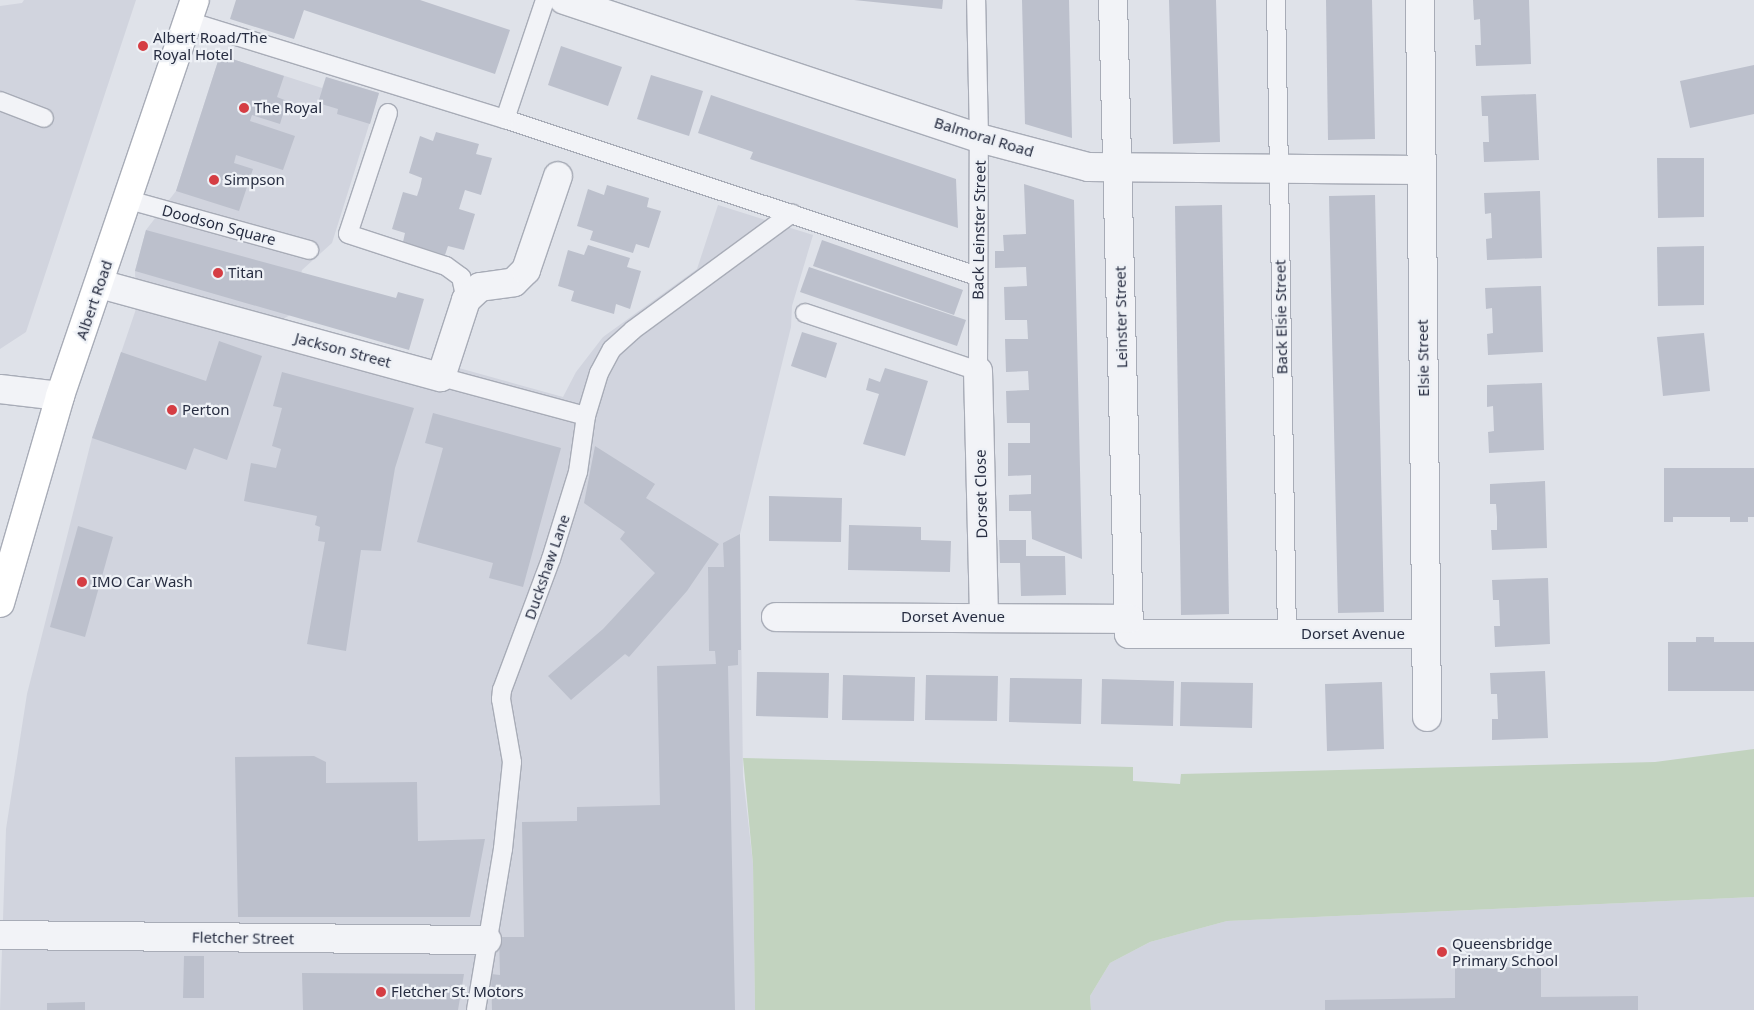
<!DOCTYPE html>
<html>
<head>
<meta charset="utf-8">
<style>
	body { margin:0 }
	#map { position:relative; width:1754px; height:1010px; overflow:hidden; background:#dfe2e9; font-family:"Noto Sans",sans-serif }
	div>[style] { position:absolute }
	.built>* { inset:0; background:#d1d4de }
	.green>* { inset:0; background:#c2d3bf }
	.building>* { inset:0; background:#bcc0cc }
	.roads { filter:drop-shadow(1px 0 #a8acb7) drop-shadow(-1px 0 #a8acb7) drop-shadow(0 1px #a8acb7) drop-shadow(0 -1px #a8acb7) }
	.service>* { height:18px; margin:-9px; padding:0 9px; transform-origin:9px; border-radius:9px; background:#f2f3f7 }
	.minor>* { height:28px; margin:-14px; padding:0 14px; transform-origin:14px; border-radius:14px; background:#f2f3f7 }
	.primary>* { height:28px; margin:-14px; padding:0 14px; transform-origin:14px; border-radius:14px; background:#fff }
	.dots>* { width:14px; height:14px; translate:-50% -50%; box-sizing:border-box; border:2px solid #eef1f6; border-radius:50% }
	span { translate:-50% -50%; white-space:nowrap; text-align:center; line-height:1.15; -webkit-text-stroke:4.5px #eef1f6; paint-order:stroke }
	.poi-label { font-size:15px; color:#272d41 }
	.left { translate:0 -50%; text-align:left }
	.street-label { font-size:15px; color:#272d41 }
</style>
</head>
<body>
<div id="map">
	<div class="built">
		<i style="clip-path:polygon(24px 0,136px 0,26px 332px,0 349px,0 6px,22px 3px)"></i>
		<i style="clip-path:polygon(220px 55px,322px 88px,326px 77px,379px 93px,332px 243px,302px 270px,290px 315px,283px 319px,563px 397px,576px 372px,603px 337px,697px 269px,718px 205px,813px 235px,792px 306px,791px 327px,740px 534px,743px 776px,753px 864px,755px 1010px,0 1010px,6px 829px,27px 694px,92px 438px,136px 309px,135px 271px,146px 230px,176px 191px)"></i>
		<i style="clip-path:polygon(1754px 897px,1754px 1010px,1091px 1010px,1090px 996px,1110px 963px,1150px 942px,1227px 921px)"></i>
	</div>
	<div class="green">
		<i style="clip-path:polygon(1754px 749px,1754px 897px,1227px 921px,1150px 942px,1110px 963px,1090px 996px,1091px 1010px,755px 1010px,753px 864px,743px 758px,1133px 767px,1133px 781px,1180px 784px,1181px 774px,1655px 762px)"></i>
	</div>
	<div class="building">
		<i style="clip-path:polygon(236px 0,420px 0,510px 30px,495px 74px,304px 10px,294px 39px,230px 19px)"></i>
		<i style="clip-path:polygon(854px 0,943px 0,942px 9px)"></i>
		<i style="clip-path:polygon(1022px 0,1069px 0,1072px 138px,1025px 124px)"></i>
		<i style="clip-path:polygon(1169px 0,1216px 0,1220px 142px,1173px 144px)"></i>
		<i style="clip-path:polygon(1326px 0,1372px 0,1375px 139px,1328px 140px)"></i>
		<i style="clip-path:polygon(1473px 0,1529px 0,1531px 64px,1476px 66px,1475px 45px,1481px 45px,1480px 19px,1474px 20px)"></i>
		<i style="clip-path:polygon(561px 46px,622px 67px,608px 106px,548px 85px)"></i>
		<i style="clip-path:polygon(220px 55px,284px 76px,277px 97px,287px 101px,280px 124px,252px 115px,250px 121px,295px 136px,283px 170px,236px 155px,234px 163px,253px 169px,239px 211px,176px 191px)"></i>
		<i style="clip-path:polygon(1754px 65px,1754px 114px,1690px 128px,1680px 81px)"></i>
		<i style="clip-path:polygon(651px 75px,703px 91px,689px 136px,637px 119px)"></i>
		<i style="clip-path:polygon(326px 77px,379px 93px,370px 124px,337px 114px,338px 109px,318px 103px)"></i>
		<i style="clip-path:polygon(1536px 94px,1539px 160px,1484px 162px,1483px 142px,1489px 142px,1488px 116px,1482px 116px,1481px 96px)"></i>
		<i style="clip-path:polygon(711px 95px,956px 179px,958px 228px,750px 159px,753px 152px,698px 133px)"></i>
		<i style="clip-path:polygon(436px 132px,479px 144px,476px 154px,492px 158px,481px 195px,465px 190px,459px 209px,475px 214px,464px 250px,448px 246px,445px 255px,403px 242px,405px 233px,392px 229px,403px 192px,417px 196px,420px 187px,422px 178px,409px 173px,420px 136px,433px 141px)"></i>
		<i style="clip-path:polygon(1657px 158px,1704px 158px,1704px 217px,1658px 218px)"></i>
		<i style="clip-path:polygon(1024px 184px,1074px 200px,1082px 559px,1032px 539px,1031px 511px,1009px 511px,1009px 495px,1031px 494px,1031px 475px,1008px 476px,1008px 443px,1030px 443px,1030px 423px,1007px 423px,1006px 391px,1029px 390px,1028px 371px,1006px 372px,1005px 339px,1028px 339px,1027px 320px,1005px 320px,1004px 287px,1027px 286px,1026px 267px,995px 268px,995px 251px,1004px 251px,1003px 235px,1026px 234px)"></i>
		<i style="clip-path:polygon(607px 185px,649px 198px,647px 207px,661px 211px,649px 248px,636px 244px,633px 253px,590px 240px,593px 231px,577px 226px,588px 189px,604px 195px)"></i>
		<i style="clip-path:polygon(1540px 191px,1542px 258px,1487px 260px,1486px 239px,1492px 238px,1491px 213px,1485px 214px,1484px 193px)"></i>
		<i style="clip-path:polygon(1375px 195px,1384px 612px,1338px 613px,1329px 196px)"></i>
		<i style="clip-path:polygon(1222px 205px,1229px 614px,1181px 615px,1175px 206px)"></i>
		<i style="clip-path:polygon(146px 230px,396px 298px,398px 292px,424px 299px,409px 350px,135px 271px)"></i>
		<i style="clip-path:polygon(822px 240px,963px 290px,954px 315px,813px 266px)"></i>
		<i style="clip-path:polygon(588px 245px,630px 258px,627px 267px,641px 271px,630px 309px,616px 304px,614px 314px,571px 301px,574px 291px,558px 286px,568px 250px,584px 255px)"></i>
		<i style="clip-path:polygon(1704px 246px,1704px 305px,1658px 306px,1657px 247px)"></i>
		<i style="clip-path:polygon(809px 267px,966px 320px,957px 346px,800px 292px)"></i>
		<i style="clip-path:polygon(1541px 286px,1543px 352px,1488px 355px,1487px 334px,1493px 333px,1492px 308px,1486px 309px,1485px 288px)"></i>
		<i style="clip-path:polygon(802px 332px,837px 343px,826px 378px,791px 366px)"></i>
		<i style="clip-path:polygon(1704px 333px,1710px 391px,1663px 396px,1657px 337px)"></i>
		<i style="clip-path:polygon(219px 341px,262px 356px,227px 460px,194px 448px,186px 470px,92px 438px,121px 352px,206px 381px)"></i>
		<i style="clip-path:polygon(885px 368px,928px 381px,905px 456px,863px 444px,879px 394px,866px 390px,869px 378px,880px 382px)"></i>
		<i style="clip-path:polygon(282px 372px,414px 408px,395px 468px,381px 551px,361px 550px,346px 651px,307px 644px,325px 542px,318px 541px,320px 527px,315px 525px,317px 516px,244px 501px,251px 463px,276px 468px,281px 449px,272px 446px,282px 408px,273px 406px)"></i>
		<i style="clip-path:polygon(1542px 383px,1544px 450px,1489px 453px,1488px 432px,1494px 431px,1493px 406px,1487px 407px,1487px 385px)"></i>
		<i style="clip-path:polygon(433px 413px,561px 448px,523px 587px,489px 578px,493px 563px,417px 542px,443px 448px,425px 443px)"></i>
		<i style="clip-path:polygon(595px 446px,655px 484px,646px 498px,719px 544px,687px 591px,629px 657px,625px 654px,571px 700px,548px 676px,603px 629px,655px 573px,620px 539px,625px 532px,584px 503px)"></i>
		<i style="clip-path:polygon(1664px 468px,1754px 468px,1754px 517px,1748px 517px,1748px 522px,1730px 522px,1730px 517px,1673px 517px,1673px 522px,1664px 522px)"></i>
		<i style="clip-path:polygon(1545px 481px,1547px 548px,1492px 550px,1491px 530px,1497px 530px,1497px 517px,1496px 504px,1490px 504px,1490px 484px)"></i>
		<i style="clip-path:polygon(769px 496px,842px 498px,841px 542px,769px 541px)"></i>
		<i style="clip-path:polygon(849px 525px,921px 527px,921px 540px,951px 541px,950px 572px,848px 570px)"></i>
		<i style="clip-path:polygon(78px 526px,113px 537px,85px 637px,50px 627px)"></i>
		<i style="clip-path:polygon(740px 534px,741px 650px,738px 650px,738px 665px,728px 666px,735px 1010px,492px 1010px,491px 974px,500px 975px,499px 937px,524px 937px,522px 822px,577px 821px,577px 807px,660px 805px,657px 666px,716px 664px,715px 651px,709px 651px,708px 567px,724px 567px,723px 543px)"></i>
		<i style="clip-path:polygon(999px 540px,1026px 540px,1026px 556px,1065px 556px,1066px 595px,1021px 596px,1020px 563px,1000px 563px)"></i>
		<i style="clip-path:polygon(1548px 578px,1550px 644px,1495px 647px,1494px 626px,1500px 626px,1499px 600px,1493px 600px,1492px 580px)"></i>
		<i style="clip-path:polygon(1696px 637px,1714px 637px,1714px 642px,1754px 642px,1754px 691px,1668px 691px,1668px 642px,1696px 642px)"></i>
		<i style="clip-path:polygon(1545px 671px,1548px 738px,1492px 740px,1492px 719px,1498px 719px,1497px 694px,1491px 694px,1490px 673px)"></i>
		<i style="clip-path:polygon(757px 672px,829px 673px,828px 718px,756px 716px)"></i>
		<i style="clip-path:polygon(843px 675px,915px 677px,914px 721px,842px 720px)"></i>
		<i style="clip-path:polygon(926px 675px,998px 676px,997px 721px,925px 720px)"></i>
		<i style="clip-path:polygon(1010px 678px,1082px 679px,1081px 724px,1009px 722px)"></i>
		<i style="clip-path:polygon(1102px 679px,1174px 681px,1173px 726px,1101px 724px)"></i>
		<i style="clip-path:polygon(1181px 682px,1253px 683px,1252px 728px,1180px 726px)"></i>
		<i style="clip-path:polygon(1382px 682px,1384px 749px,1327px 751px,1325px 684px)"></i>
		<i style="clip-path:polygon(314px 756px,326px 762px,326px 783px,417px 782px,418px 841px,485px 839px,470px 917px,238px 917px,235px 757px)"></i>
		<i style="clip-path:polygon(184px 956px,204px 956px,204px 998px,183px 998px)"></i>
		<i style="clip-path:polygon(1541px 967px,1541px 997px,1638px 996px,1638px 1010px,1325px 1010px,1325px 1000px,1455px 998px,1455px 968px)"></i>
		<i style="clip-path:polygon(302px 973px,464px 974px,458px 1010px,303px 1010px)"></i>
		<i style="clip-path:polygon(85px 1002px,85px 1010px,47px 1010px,47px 1003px)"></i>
	</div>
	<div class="roads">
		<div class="service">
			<i style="left:1276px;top:0;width:634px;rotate:89.01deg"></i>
			<i style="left:188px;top:21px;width:332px;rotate:17.2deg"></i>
			<i style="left:505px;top:119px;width:498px;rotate:18.4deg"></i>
			<i style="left:0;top:101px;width:47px;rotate:21.1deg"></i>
			<i style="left:388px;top:113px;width:127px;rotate:108.3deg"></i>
			<i style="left:348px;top:234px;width:103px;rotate:18.1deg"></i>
			<i style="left:446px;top:266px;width:19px;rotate:36deg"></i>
			<i style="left:461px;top:277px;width:24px;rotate:78deg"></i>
			<i style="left:505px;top:119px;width:126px;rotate:-71.4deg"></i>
			<i style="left:129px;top:200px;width:187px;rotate:15.5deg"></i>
			<i style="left:805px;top:313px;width:182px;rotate:18.5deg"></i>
			<i style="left:978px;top:371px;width:233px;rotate:-89.8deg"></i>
			<i style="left:979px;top:138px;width:138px;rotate:-91.2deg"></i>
			<i style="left:441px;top:377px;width:150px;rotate:15.1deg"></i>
			<i style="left:476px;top:1010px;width:163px;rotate:-80.5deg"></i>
			<i style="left:503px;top:849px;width:87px;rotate:-84.1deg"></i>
			<i style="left:512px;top:762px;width:64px;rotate:-99.9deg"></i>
			<i style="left:501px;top:699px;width:9px;rotate:-84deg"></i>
			<i style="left:502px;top:690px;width:140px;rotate:-69.5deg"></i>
			<i style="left:551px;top:559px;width:91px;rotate:-72.8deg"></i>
			<i style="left:578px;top:472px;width:57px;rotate:-81.9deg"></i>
			<i style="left:586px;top:416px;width:45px;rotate:-73.2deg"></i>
			<i style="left:599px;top:373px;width:27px;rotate:-62deg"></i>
			<i style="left:612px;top:349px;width:28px;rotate:-42deg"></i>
			<i style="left:633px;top:330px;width:197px;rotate:-36.3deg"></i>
		</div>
		<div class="minor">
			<i style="left:564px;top:0;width:437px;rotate:18.4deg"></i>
			<i style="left:979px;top:138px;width:113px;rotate:14.9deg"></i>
			<i style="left:1088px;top:167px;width:333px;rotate:0.5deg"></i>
			<i style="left:1113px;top:0;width:634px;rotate:88.55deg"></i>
			<i style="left:1129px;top:634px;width:297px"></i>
			<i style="left:1420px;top:0;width:717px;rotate:89.44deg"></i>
			<i style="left:100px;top:284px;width:353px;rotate:15.3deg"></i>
			<i style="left:441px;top:377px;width:81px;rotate:-72deg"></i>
			<i style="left:466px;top:300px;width:19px;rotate:-43deg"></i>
			<i style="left:480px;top:287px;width:34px;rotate:-8deg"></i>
			<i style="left:514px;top:282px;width:17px;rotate:-45deg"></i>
			<i style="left:526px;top:270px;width:99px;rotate:-71.2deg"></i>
			<i style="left:978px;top:371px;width:246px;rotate:88.6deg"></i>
			<i style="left:0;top:389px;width:60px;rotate:6.7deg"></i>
			<i style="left:776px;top:617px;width:353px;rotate:0.3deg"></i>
			<i style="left:0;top:935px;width:487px;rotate:0.6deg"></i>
		</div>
		<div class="primary">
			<i style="left:0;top:603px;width:216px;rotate:-73.8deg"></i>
			<i style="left:60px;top:396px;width:418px;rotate:-71.2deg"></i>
		</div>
	</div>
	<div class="dots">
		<i style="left:143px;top:46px;background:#d53d43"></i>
		<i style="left:244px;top:108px;background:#d53d43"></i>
		<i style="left:214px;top:180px;background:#d53d43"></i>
		<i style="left:218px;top:273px;background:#d53d43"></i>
		<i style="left:172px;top:410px;background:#d53d43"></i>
		<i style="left:82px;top:582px;background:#d53d43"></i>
		<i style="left:1442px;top:952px;background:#d53d43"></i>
		<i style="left:381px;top:992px;background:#d53d43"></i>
	</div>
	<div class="poi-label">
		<span class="left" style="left:153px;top:46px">Albert Road/The<br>Royal Hotel</span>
		<span class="left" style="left:254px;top:108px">The Royal</span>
		<span class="left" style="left:224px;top:180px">Simpson</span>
		<span class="left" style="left:228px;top:273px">Titan</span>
		<span class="left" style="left:182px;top:410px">Perton</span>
		<span class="left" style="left:92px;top:582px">IMO Car Wash</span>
		<span class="left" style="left:1452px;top:952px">Queensbridge<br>Primary School</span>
		<span class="left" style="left:391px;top:992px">Fletcher St. Motors</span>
	</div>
	<div class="street-label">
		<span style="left:984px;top:137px;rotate:17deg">Balmoral Road</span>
		<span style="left:219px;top:225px;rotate:15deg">Doodson Square</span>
		<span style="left:979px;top:230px;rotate:-89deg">Back Leinster Street</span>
		<span style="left:94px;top:300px;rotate:-71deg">Albert Road</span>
		<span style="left:1121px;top:317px;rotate:-91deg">Leinster Street</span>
		<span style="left:1281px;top:317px;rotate:-91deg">Back Elsie Street</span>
		<span style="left:343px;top:350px;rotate:15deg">Jackson Street</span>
		<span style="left:1423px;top:358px;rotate:-91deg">Elsie Street</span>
		<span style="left:981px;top:494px;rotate:-91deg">Dorset Close</span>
		<span style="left:547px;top:567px;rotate:-71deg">Duckshaw Lane</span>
		<span style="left:953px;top:617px">Dorset Avenue</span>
		<span style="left:1353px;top:634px">Dorset Avenue</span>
		<span style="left:243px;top:938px;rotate:1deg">Fletcher Street</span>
	</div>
</div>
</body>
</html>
